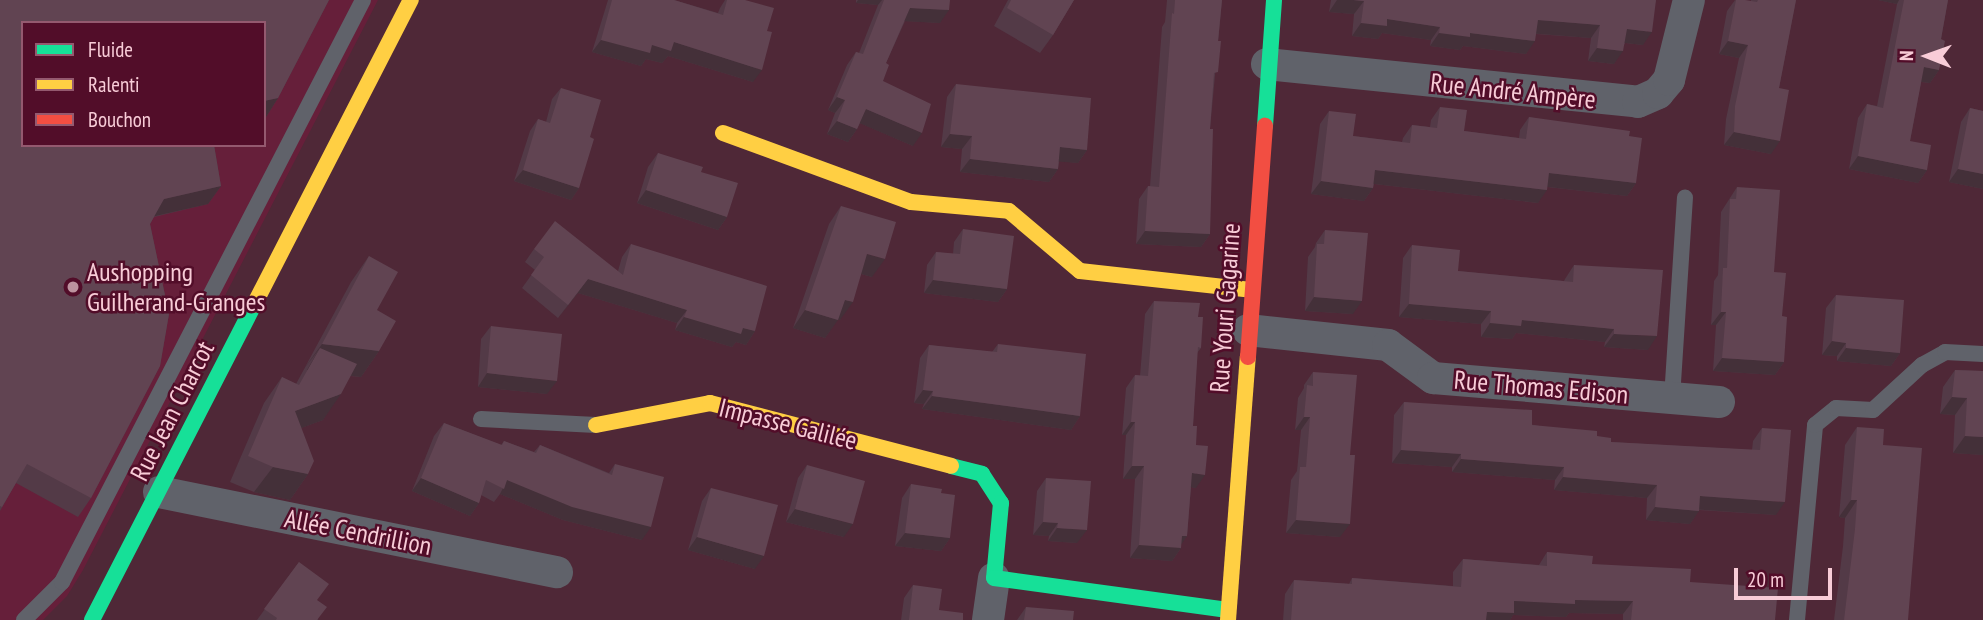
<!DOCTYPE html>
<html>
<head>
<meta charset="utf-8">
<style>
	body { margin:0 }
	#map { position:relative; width:1983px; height:620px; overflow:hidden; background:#4f2837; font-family:"PT Sans Narrow",sans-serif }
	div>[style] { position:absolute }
	.built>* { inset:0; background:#661f3a }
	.lane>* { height:16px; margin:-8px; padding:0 8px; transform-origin:8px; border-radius:8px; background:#60626a }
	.street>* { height:32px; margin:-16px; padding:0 16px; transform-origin:16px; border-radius:16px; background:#60626a }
	.fast>* { height:16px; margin:-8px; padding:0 8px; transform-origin:8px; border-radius:8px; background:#16e098 }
	.slow>* { height:16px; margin:-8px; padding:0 8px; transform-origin:8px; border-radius:8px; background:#ffcf43 }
	.jam>* { height:16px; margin:-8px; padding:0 8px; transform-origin:8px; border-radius:8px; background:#f24e42 }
	.wall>* { inset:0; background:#533a47 }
	.shaded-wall>* { inset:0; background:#443039 }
	.building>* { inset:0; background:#614452 }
	.dots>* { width:19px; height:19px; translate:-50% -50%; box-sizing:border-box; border:4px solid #520d29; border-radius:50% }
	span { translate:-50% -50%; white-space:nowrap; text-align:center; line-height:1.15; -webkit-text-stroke:5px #520d29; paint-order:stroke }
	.street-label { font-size:26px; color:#f8ccd7 }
	.poi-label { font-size:26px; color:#f8ccd7 }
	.left { translate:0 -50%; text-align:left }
	.legend { position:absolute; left:21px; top:21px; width:245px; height:126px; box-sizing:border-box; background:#520d29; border:2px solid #94596f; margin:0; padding:9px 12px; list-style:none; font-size:21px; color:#f8ccd7 }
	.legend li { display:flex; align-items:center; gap:14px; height:35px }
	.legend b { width:35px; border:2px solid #94596f }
	.north { position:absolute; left:1892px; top:21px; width:70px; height:70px; -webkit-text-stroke:5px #520d29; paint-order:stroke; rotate:271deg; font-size:19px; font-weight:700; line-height:28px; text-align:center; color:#f8ccd7 }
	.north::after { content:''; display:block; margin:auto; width:24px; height:32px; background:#f8ccd7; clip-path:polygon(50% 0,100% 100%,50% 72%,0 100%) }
	.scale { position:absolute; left:1734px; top:568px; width:98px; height:32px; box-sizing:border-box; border:4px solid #f8ccd7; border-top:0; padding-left:9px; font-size:21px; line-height:24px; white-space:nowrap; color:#f8ccd7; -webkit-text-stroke:5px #520d29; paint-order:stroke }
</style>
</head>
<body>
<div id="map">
	<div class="built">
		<i style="clip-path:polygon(evenodd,0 0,378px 0,83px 570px,67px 596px,43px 620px,0 620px,0 0,23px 23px,264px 23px,264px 145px,23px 145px,23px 23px)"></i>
	</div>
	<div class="lane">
		<i style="left:1672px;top:398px;width:201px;rotate:-86.3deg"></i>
		<i style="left:481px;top:419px;width:115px;rotate:3deg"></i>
		<i style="left:24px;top:620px;width:54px;rotate:-45deg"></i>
		<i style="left:62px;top:582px;width:655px;rotate:-62.65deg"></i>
		<i style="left:1797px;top:620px;width:196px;rotate:-84.7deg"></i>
		<i style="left:1815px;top:425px;width:27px;rotate:-39deg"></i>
		<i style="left:1836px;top:408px;width:37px;rotate:3deg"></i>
		<i style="left:1873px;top:410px;width:67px;rotate:-42.6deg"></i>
		<i style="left:1922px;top:365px;width:26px;rotate:-29deg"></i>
		<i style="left:1945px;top:352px;width:38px;rotate:3deg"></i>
	</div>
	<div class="street">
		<i style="left:1267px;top:64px;width:373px;rotate:5.8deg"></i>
		<i style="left:1638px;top:102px;width:22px;rotate:-24deg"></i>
		<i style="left:1658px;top:93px;width:17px;rotate:-50deg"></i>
		<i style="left:1669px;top:80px;width:82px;rotate:-76deg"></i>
		<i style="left:1248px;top:330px;width:141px;rotate:6.1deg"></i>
		<i style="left:1388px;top:345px;width:56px;rotate:36.3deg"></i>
		<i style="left:1433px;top:378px;width:287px;rotate:4.8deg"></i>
		<i style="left:159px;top:492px;width:406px;rotate:11.4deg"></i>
		<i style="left:988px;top:620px;width:42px;rotate:-81.9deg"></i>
	</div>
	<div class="fast">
		<i style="left:1265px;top:126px;width:126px;rotate:-85.9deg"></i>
		<i style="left:951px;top:466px;width:32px;rotate:14deg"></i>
		<i style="left:982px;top:474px;width:35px;rotate:57deg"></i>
		<i style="left:1001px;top:503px;width:75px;rotate:95.3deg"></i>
		<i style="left:994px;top:578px;width:236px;rotate:7.8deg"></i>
		<i style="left:92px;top:620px;width:354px;rotate:-62.8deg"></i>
	</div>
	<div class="slow">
		<i style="left:723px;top:133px;width:200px;rotate:20.2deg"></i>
		<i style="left:911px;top:202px;width:98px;rotate:5.2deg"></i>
		<i style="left:1009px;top:211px;width:93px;rotate:40.2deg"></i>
		<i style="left:1080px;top:271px;width:172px;rotate:6.3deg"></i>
		<i style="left:254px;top:305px;width:343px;rotate:-62.8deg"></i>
		<i style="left:596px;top:425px;width:116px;rotate:-10.9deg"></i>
		<i style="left:710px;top:403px;width:249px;rotate:14.6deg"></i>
		<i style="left:1228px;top:620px;width:264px;rotate:-85.7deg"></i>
	</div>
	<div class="jam">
		<i style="left:1248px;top:357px;width:232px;rotate:-85.8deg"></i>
	</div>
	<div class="wall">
		<i style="clip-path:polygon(0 0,329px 0,278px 98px,266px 117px,264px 117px,264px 23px,23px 23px,23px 145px,214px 145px,221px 186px,208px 204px,154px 217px,150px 224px,169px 314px,160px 366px,91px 498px,78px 517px,16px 483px,0 511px)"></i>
		<i style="clip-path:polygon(608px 0,674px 0,718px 13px,720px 8px,725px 0,745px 0,767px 31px,753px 82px,668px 56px,662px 63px,646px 59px,641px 66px,592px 52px)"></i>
		<i style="clip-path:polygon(856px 0,950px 0,940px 23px,905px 21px,886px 63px,883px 81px,913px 146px,860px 123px,857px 129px,848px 142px,827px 134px,835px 113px,828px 110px,847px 65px,856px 52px,859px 53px,878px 5px,856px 3px)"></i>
		<i style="clip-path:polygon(1008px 0,1074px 0,1053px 35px,1040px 53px,994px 26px)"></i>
		<i style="clip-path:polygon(1167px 0,1222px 0,1210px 129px,1210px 234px,1201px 247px,1136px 244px,1139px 199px,1148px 186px,1150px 186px,1162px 27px,1165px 22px)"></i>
		<i style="clip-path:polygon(1331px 0,1656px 0,1643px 45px,1625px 43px,1614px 64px,1588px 61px,1591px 38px,1536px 34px,1526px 54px,1463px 46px,1460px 50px,1430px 46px,1431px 40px,1382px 33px,1378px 39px,1352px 36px,1354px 14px,1329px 12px)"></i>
		<i style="clip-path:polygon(1735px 0,1751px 1px,1751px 0,1796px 0,1779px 88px,1771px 154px,1724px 145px,1726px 119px,1739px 58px,1719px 54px,1727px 11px)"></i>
		<i style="clip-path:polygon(1878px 0,1948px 0,1941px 39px,1939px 70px,1930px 83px,1921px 82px,1910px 141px,1927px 170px,1918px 183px,1849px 169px,1858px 118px,1867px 104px,1877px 106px,1897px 4px)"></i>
		<i style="clip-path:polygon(956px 84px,1087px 150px,1078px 163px,1059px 161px,1058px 169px,1049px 182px,960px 172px,962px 149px,941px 147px,947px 97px)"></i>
		<i style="clip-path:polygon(561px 88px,590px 137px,579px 188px,571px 200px,514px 181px,530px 131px,538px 119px,546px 122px,552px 99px)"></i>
		<i style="clip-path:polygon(1440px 107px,1464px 131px,1519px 138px,1520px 130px,1529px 117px,1629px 136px,1636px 183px,1627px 196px,1547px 187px,1538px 203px,1374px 184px,1373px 188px,1364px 201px,1311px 194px,1320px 124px,1329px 111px,1353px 136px,1402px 142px,1403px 138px,1412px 125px,1430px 127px,1431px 120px)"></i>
		<i style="clip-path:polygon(1970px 108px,1983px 111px,1983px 189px,1949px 182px,1961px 122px)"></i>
		<i style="clip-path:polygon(658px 153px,701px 172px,727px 217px,718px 230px,637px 203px,648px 167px)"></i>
		<i style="clip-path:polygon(1737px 187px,1774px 272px,1782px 316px,1784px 362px,1775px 375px,1713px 371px,1716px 325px,1711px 325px,1714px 281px,1718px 275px,1721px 212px)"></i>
		<i style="clip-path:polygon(841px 206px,872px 277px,861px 274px,840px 320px,838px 319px,825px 338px,793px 328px,829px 224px)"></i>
		<i style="clip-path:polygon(963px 229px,1007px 289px,998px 302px,924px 293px,927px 265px,936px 252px,953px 254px,954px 242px)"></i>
		<i style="clip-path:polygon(1325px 230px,1353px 314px,1305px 311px,1308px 257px,1315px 247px,1316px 243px)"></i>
		<i style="clip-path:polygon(631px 244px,755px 331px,746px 345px,736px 342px,732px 347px,675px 330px,677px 323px,578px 293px,558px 318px,522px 288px,535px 270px,525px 262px,534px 249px,618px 271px,622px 257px)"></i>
		<i style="clip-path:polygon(1412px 245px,1458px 271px,1564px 281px,1565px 279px,1574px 265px,1648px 350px,1604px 347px,1605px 342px,1516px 333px,1512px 339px,1481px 337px,1481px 324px,1399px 317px,1403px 258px)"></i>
		<i style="clip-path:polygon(369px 256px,377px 310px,379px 351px,361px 377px,350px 376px,323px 420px,301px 428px,308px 474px,290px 500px,254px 492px,230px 482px,264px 403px,282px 377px,296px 384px,351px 282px)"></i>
		<i style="clip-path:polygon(1836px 295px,1900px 353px,1891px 366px,1837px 361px,1837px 356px,1822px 355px,1826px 308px)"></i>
		<i style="clip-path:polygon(1154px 301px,1198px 317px,1201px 348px,1197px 353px,1193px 426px,1196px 445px,1196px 488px,1191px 487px,1187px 536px,1181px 544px,1181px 548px,1172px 561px,1130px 558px,1135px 479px,1123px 479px,1126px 435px,1122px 435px,1126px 388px,1135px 375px,1140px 376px,1145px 314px)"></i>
		<i style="clip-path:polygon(491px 326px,547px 394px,478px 387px,481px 339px)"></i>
		<i style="clip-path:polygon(998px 344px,1080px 416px,1071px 430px,922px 409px,924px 404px,914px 403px,920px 358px,929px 345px,992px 352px)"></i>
		<i style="clip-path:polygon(1955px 370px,1983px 371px,1983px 455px,1953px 453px,1955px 415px,1940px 414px,1943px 387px)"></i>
		<i style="clip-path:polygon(1313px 372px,1340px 537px,1286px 533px,1291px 480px,1297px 471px,1301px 430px,1295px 430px,1298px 398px,1304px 388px,1304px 385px)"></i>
		<i style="clip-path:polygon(1404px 402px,1597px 436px,1611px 442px,1752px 450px,1753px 441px,1762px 428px,1776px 515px,1699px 510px,1690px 524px,1646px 520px,1647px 498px,1554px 490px,1555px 480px,1452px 472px,1452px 467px,1392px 463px,1394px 415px)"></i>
		<i style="clip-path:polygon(444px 423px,501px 445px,504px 441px,534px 452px,540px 445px,609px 473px,615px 464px,642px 540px,563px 520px,500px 494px,494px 502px,481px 495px,479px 503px,470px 516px,412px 491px,434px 436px)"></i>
		<i style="clip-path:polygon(1857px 427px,1883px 445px,1908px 620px,1834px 620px,1843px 546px,1845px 518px,1839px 517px,1845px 445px)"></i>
		<i style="clip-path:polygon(807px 465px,844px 537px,786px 522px,798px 478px)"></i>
		<i style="clip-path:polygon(1046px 478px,1077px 543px,1048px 541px,1049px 536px,1033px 535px,1037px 491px)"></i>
		<i style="clip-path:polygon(911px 484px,941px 493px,950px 538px,941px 551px,895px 546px,902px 498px)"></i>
		<i style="clip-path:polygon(711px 488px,755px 569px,688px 550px,702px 501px)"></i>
		<i style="clip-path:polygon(1547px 552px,1592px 564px,1690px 582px,1775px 620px,1623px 620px,1623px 614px,1569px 613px,1566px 617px,1513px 615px,1510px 620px,1283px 620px,1285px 594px,1294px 580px,1349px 584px,1352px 578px,1453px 586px,1453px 572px,1463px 559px,1539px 565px)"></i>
		<i style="clip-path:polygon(299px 562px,317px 601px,318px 620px,257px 620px)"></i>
		<i style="clip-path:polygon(913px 585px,939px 610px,963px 620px,901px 620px,904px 598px)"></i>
		<i style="clip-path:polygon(1026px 607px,1073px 620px,1017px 620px)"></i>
	</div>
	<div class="shaded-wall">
		<i style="clip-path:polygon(858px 0,882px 0,878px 5px,856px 3px)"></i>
		<i style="clip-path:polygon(1337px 0,1353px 0,1364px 1px,1354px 14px,1329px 12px)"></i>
		<i style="clip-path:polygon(1878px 0,1899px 0,1897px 4px)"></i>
		<i style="clip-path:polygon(910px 8px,949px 10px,940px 23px,901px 21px)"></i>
		<i style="clip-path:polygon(1387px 19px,1440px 27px,1431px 40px,1382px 33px,1378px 39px,1352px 36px,1361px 23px)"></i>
		<i style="clip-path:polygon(1538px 20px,1600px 25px,1591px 38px,1528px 33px)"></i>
		<i style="clip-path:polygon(1627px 29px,1652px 32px,1643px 45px,1617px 42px)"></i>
		<i style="clip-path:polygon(1439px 33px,1470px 33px,1535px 41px,1526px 54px,1463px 46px,1460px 50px,1430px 46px)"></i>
		<i style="clip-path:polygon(601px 40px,652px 45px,674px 42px,762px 70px,753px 82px,668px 56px,662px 63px,646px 59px,641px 66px,592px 52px)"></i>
		<i style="clip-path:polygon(1728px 41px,1748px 45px,1739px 58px,1719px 54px)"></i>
		<i style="clip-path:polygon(1597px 48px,1623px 51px,1614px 64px,1588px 61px)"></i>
		<i style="clip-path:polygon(1924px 67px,1939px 70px,1930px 83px,1915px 81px)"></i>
		<i style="clip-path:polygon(837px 97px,845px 100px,835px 113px,828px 110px)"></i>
		<i style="clip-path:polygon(278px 98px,266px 117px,264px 117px,264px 101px)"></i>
		<i style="clip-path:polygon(866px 109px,922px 133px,913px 146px,857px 122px)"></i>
		<i style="clip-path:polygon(837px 121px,857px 129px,848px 142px,827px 134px)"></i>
		<i style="clip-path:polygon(1734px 132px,1780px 141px,1771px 154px,1724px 145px)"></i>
		<i style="clip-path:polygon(950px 134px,972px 136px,962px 149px,941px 147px)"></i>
		<i style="clip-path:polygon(1060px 147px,1087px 150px,1078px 163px,1051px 161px)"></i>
		<i style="clip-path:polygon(1858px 156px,1927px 170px,1918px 183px,1849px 169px)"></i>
		<i style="clip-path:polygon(970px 159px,1058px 169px,1049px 182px,960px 172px)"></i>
		<i style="clip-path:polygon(1958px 169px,1983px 174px,1983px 189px,1949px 182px)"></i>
		<i style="clip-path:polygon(523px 170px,579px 188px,571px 200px,514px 181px)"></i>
		<i style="clip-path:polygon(1375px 170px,1547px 190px,1538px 203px,1366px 183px)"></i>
		<i style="clip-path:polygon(1549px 173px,1636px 183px,1627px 196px,1540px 186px)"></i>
		<i style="clip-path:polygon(1321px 181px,1373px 188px,1364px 201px,1311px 194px)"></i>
		<i style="clip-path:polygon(221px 186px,208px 204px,151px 217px,164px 199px)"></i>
		<i style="clip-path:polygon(646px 190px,727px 217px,718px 230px,637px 203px)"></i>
		<i style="clip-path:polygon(1145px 231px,1210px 234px,1201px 247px,1136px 244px)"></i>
		<i style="clip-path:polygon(867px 254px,885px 259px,872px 277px,854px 272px)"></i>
		<i style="clip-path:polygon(588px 279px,687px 310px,677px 323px,578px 293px,558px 318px)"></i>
		<i style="clip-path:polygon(933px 280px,1007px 289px,998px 302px,924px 293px)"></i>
		<i style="clip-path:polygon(1314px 297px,1362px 301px,1353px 314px,1305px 311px)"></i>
		<i style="clip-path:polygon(845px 300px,853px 302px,840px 320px,832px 318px)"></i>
		<i style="clip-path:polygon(1409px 304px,1491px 311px,1481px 324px,1399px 317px)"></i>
		<i style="clip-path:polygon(805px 310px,838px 320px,825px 338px,793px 328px)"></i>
		<i style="clip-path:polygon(1721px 312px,1726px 312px,1716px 325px,1711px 325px)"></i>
		<i style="clip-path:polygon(684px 317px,743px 328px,755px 331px,746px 345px,736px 342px,732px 347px,675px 330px)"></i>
		<i style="clip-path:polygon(1522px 320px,1614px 329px,1605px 342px,1516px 333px,1512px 339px,1481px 337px,1490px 323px)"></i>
		<i style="clip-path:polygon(1614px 334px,1657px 336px,1648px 350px,1604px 347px)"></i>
		<i style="clip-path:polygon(1832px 341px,1846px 343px,1837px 356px,1822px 355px)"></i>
		<i style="clip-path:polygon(322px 344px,379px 351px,361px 377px,307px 370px,320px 348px,303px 370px)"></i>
		<i style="clip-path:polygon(1846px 348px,1900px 353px,1891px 366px,1837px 361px)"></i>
		<i style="clip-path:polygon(1722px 358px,1784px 362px,1775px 375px,1713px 371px)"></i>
		<i style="clip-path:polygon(487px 373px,557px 381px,547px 394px,478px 387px)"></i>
		<i style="clip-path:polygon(923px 390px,933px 391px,924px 404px,914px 403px)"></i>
		<i style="clip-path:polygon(341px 394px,323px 420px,277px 437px,295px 411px)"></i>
		<i style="clip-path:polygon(932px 396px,1080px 416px,1071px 430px,922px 409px)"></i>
		<i style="clip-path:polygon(1952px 397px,1967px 398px,1955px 415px,1940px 414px)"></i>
		<i style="clip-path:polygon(1304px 417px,1310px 417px,1301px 430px,1295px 430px)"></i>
		<i style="clip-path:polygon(1131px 422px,1135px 422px,1126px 435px,1122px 435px)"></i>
		<i style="clip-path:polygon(1965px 436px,1983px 437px,1983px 455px,1953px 453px)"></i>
		<i style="clip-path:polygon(1401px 450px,1461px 454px,1452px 467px,1392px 463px)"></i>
		<i style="clip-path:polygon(1461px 459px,1564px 467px,1555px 480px,1452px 472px)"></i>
		<i style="clip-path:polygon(1132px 466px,1144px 466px,1135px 479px,1123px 479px)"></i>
		<i style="clip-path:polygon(273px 467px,308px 474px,290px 500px,254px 492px)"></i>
		<i style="clip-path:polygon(1192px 473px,1205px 475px,1196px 488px,1183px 486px)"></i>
		<i style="clip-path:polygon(1563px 477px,1657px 485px,1647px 498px,1554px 490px)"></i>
		<i style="clip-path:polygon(421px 478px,479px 503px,470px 516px,412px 491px)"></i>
		<i style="clip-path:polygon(507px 480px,651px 527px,642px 540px,563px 520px,500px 494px)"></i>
		<i style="clip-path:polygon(1700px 496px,1785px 502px,1776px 515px,1691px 509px)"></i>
		<i style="clip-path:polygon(1851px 500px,1857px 500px,1845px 518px,1839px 517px)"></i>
		<i style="clip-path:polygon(1655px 507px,1699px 511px,1690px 524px,1646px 520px)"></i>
		<i style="clip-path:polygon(795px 509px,853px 524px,844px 537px,786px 522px)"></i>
		<i style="clip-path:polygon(1296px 520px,1350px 524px,1340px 537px,1286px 533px)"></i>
		<i style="clip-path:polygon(1043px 522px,1058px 523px,1049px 536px,1033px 535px)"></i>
		<i style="clip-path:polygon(1057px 528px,1087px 530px,1077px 543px,1048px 541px)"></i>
		<i style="clip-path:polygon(905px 533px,950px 538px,941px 551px,895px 546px)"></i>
		<i style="clip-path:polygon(1182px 536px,1187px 536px,1179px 548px,1181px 548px,1172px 561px,1130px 558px,1139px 545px)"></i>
		<i style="clip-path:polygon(697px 537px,764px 556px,755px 569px,688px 550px)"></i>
		<i style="clip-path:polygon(1575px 600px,1633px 601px,1623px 614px,1569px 613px,1566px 617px,1513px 615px,1510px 620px,1481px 620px,1487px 612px,1514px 601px)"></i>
	</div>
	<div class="building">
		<i style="clip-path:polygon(0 0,329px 0,278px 98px,264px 101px,264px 23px,23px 23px,23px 145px,214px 145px,221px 186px,164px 199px,150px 224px,169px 314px,160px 366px,91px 498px,27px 464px,2px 507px,0 506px)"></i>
		<i style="clip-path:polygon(612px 0,674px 0,723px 15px,727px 0,745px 0,774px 8px,767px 31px,772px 32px,762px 70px,674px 42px,671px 51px,652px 45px,650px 53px,601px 40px)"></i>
		<i style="clip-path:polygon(884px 0,950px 0,949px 10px,910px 8px,886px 63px,889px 65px,883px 81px,931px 104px,922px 133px,866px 109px,857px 129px,837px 121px,845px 100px,837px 97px,856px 52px,863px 54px)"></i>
		<i style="clip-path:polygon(1011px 0,1074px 0,1053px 35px,1007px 8px)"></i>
		<i style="clip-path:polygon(1175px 0,1222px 0,1218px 41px,1221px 41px,1218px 72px,1214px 73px,1210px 129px,1213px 129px,1210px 234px,1145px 231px,1148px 186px,1159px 187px,1172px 13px,1174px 14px)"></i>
		<i style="clip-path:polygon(1353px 0,1656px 0,1652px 32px,1627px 29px,1623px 51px,1597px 48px,1600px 25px,1538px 20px,1535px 41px,1470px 33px,1470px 37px,1439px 33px,1440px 27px,1387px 19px,1387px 26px,1361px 23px,1364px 1px)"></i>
		<i style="clip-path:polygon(1736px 0,1745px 0,1757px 2px,1758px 0,1796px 0,1779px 88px,1789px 90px,1780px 141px,1734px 132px,1735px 106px,1748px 45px,1728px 41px)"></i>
		<i style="clip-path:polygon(1904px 0,1948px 0,1941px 39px,1945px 41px,1939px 70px,1924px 67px,1910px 141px,1931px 145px,1927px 170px,1858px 156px,1867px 104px,1883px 108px)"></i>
		<i style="clip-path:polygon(956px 84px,1091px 98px,1087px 150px,1060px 147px,1058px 169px,970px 159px,972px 136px,950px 134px)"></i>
		<i style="clip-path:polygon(561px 88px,601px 100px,590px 137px,594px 139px,579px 188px,523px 170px,538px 119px,550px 123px)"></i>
		<i style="clip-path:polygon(1440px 107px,1467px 110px,1464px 131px,1526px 139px,1529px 117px,1630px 131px,1629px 136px,1642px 138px,1636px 183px,1549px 173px,1547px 190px,1375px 170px,1373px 188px,1321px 181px,1329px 111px,1356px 114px,1353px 136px,1410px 143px,1412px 125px,1437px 128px)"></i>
		<i style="clip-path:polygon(1970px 108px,1983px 111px,1983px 174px,1958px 169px)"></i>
		<i style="clip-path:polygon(658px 153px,703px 167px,701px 172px,738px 183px,727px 217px,646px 190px)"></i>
		<i style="clip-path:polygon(1737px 187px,1780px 190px,1774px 272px,1786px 273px,1782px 316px,1787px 317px,1784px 362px,1722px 358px,1726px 312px,1721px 312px,1723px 268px,1727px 268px,1730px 199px,1736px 199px)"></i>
		<i style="clip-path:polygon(841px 206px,896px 222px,885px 259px,867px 254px,853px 302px,845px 300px,838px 320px,805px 310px)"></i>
		<i style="clip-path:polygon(555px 221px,623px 275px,631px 244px,767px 286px,755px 331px,743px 328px,741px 334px,684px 317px,687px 310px,588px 279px,568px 305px,531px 275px,544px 257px,534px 249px)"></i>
		<i style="clip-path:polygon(963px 229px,1014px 236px,1007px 289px,933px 280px,936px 252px,960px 254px)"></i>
		<i style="clip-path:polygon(1325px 230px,1368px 233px,1362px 301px,1314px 297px,1317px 244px,1324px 244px)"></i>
		<i style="clip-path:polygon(1412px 245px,1460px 250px,1458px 271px,1573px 282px,1574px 265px,1663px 270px,1657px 336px,1614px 334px,1614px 329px,1522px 320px,1521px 326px,1490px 323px,1491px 311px,1409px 304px)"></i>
		<i style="clip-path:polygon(369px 256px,398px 272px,377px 310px,396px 321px,379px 351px,322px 344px)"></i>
		<i style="clip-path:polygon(1836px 295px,1904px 300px,1900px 353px,1846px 348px,1846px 343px,1832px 341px)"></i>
		<i style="clip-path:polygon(1154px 301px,1200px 303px,1198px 317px,1203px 317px,1201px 348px,1198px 347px,1193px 426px,1197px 426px,1196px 445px,1208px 446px,1205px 475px,1192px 473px,1187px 536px,1182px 536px,1181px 548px,1139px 545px,1144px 466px,1132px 466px,1135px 422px,1131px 422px,1135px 375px,1148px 376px)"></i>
		<i style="clip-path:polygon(491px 326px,562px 334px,557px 381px,487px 373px)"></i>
		<i style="clip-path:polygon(998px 344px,1086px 354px,1080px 416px,932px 396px,933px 391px,923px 390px,929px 345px,997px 352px)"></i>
		<i style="clip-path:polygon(320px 348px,357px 364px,341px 394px,295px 411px,314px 461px,308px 474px,273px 467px,248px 456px,282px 377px,299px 385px)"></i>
		<i style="clip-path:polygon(1955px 370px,1983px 371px,1983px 437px,1965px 436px,1967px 398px,1952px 397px)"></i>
		<i style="clip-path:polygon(1313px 372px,1357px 375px,1350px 455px,1355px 455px,1350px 524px,1296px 520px,1300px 467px,1306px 467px,1310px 417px,1304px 417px,1307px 385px,1313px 386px)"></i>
		<i style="clip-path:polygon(1404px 402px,1532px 410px,1532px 425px,1597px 431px,1597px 436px,1611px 438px,1611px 442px,1760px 450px,1762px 428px,1791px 430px,1785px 502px,1700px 496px,1699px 511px,1655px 507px,1657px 485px,1563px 477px,1564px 467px,1461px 459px,1461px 454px,1401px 450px)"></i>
		<i style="clip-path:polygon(444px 423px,502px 445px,504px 441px,536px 453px,540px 445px,612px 475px,615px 464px,664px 477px,651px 527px,572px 507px,507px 480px,504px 489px,486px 480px,479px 503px,421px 478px)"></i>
		<i style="clip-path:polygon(1857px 427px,1884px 429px,1883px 445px,1922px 448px,1908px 620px,1844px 620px,1855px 529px,1857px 500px,1851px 500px)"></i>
		<i style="clip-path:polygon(807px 465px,865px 481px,853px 524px,795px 509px)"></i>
		<i style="clip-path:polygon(1046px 478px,1091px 481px,1087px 530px,1057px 528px,1058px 523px,1043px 522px)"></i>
		<i style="clip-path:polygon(911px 484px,942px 489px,941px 493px,955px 495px,950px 538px,905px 533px)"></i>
		<i style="clip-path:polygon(711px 488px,778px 505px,764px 556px,697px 537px)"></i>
		<i style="clip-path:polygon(1547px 552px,1593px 556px,1592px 564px,1691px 569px,1690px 582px,1778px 588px,1775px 620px,1631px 620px,1633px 601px,1575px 600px,1575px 604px,1514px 601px,1514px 613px,1487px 612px,1486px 620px,1291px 620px,1294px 580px,1352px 584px,1352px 578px,1461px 587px,1463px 559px,1547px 566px)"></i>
		<i style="clip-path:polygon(299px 562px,329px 584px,317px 600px,327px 607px,317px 620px,276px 620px,277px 618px,264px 609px)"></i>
		<i style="clip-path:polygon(913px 585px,942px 589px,939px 610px,963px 613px,963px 620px,909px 620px)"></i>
		<i style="clip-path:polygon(1026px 607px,1074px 611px,1073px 620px,1024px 620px)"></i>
	</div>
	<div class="dots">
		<i style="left:73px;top:287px;background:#bd939f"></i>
	</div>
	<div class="street-label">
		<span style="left:1513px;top:91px;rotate:6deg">Rue André Ampère</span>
		<span style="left:1225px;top:308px;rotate:-86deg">Rue Youri Gagarine</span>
		<span style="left:1541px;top:387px;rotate:5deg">Rue Thomas Edison</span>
		<span style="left:172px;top:411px;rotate:-63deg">Rue Jean Charcot</span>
		<span style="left:788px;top:424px;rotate:14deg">Impasse Galilée</span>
		<span style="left:358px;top:532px;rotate:11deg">Allée Cendrillion</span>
	</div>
	<div class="poi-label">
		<span class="left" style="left:87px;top:287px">Aushopping<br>Guilherand-Granges</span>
	</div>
	<ul class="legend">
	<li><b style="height:9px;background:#16e098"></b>Fluide</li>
	<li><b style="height:9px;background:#ffcf43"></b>Ralenti</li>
	<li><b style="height:9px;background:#f24e42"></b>Bouchon</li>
	</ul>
	<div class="north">N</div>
	<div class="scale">20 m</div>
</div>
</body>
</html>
